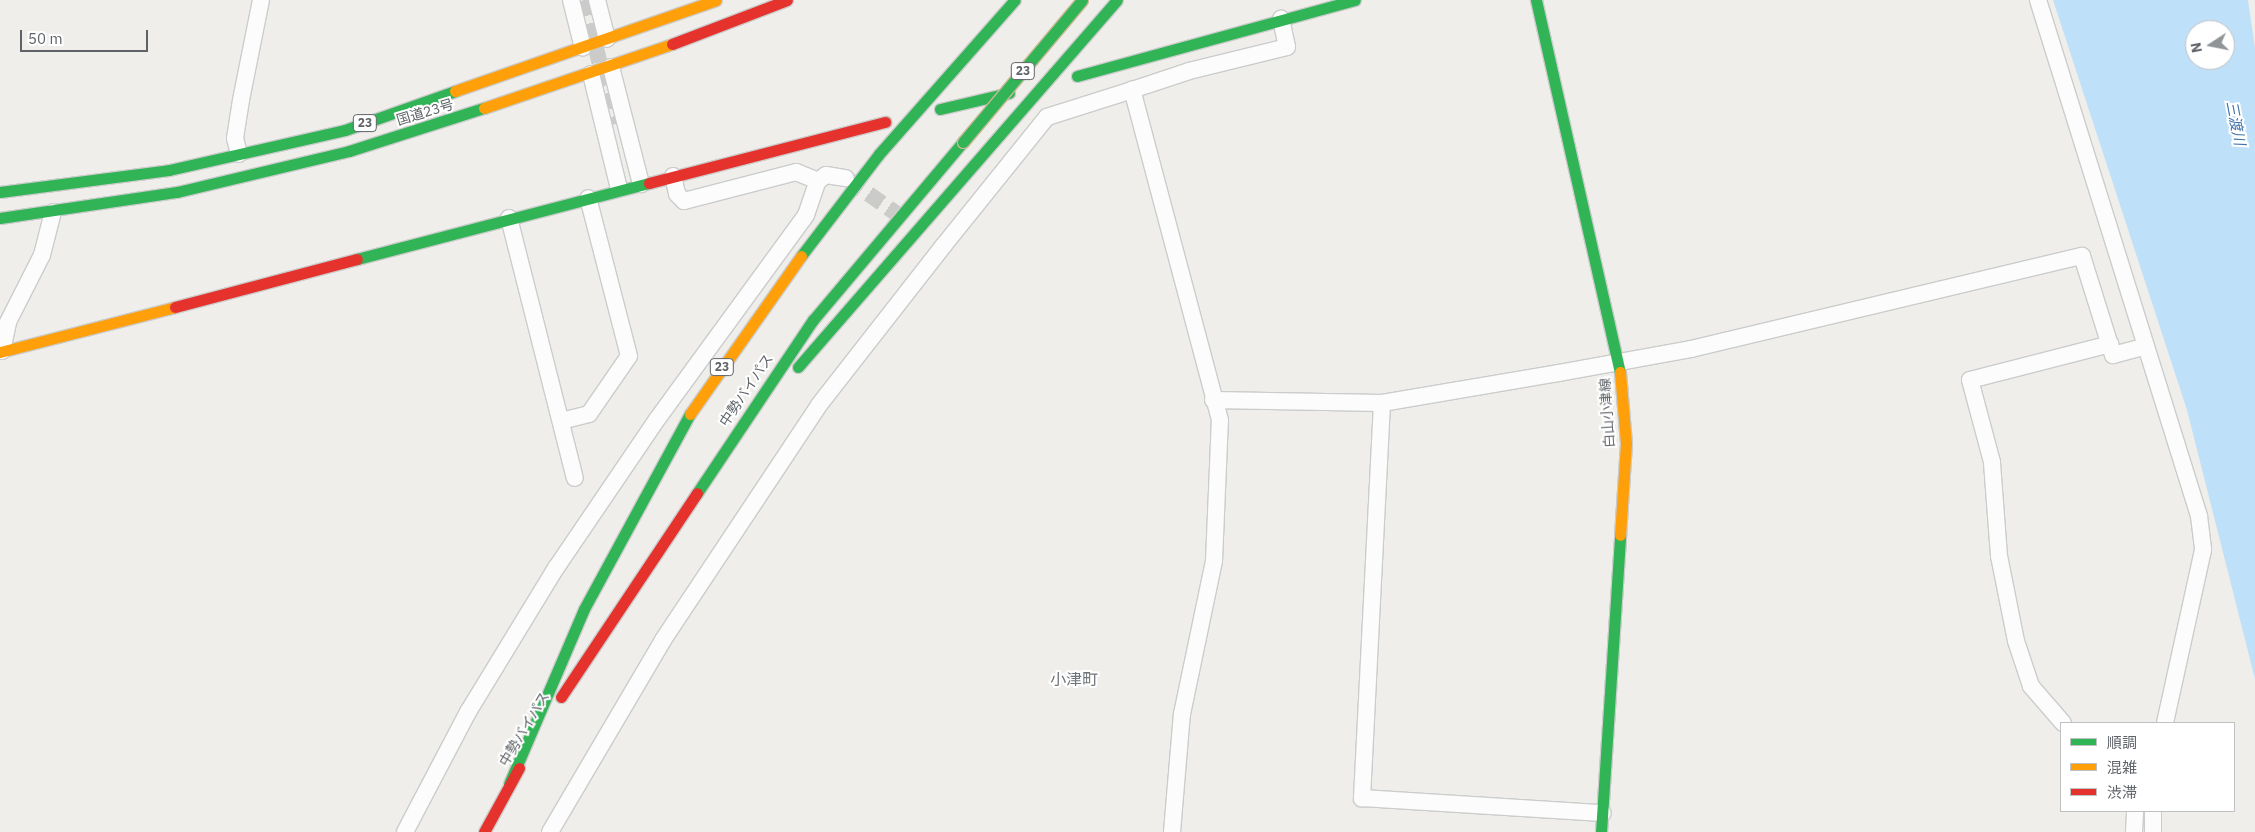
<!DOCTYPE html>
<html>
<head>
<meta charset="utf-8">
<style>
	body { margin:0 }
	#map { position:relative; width:2255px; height:832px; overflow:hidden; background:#efeeea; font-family:"IBM Plex Sans","Noto Sans JP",sans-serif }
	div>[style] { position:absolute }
	.water>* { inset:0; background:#bfe0f9 }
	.street-tunnel>* { height:16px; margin-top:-8px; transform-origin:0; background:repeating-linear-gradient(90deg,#cbcbca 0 16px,transparent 0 24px) }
	.roads { filter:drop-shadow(1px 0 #cbcccc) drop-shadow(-1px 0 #cbcccc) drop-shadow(0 1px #cbcccc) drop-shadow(0 -1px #cbcccc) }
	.street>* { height:16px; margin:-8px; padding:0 8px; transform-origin:8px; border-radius:8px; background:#fdfcfc }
	.fast>* { height:11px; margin:-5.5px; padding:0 5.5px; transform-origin:5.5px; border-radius:5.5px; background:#30b455 }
	.slow>* { height:11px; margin:-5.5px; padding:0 5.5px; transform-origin:5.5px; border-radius:5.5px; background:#ff9f0a }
	.jam>* { height:11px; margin:-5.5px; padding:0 5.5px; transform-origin:5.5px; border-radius:5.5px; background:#e5322d }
	.bridges { filter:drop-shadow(1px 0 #c8b996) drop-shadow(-1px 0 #c8b996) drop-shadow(0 1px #c8b996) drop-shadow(0 -1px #c8b996) }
	.fast-bridge>* { height:11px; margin:-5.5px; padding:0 5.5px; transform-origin:5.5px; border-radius:5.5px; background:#30b455 }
	span { translate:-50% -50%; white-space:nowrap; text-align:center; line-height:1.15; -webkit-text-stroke:4px #fff; paint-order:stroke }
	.shield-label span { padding:1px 4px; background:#fff; border:1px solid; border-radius:4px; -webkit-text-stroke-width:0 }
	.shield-label { font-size:12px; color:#5f6368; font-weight:700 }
	.street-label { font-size:14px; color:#5f6368 }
	.water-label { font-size:15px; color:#4174aa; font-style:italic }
	.quarter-label { font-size:16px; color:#70757a }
	.legend { position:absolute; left:2060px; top:722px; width:175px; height:90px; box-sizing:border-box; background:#fff; border:1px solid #bfc1c3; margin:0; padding:6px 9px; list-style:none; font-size:15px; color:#5f6368 }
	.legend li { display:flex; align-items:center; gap:10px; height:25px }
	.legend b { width:25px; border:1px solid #bfc1c3 }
	.north { position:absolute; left:2185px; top:20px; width:50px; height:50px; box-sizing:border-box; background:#fff; border:1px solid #bfc1c3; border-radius:50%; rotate:259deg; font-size:14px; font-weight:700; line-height:20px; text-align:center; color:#5f6368 }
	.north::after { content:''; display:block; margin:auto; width:18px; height:22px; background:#919496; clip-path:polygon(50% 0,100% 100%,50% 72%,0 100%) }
	.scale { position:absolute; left:20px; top:30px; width:128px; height:22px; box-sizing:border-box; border:2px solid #5f6368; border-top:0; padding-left:6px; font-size:15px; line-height:18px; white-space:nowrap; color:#5f6368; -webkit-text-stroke:4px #fff; paint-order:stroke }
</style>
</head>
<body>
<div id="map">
	<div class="water">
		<i style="clip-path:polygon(evenodd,2053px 0,2248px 0,2255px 48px,2255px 679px,2187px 410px,2053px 0,2195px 30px,2225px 30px,2225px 60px,2195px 60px,2195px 30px)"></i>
	</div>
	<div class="street-tunnel">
		<i style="left:584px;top:0;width:128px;rotate:76deg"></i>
		<i style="left:849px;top:180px;width:71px;rotate:35.3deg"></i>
	</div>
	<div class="roads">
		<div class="street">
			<i style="left:571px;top:0;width:49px;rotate:76deg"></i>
			<i style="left:597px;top:0;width:40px;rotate:75.6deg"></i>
			<i style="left:2038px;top:0;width:541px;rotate:72.67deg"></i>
			<i style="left:2199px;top:516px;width:34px;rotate:83deg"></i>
			<i style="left:2203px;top:550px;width:177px;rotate:102.4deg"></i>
			<i style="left:611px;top:67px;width:121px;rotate:75.6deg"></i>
			<i style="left:591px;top:74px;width:118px;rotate:76.3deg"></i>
			<i style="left:239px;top:154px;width:16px;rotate:-104deg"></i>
			<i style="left:235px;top:138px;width:38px;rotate:-81deg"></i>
			<i style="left:241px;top:100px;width:102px;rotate:-78.7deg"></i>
			<i style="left:673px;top:176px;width:18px;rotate:77deg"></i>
			<i style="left:677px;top:194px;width:10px;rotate:45deg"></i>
			<i style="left:684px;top:201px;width:116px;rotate:-14.5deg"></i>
			<i style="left:796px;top:172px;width:24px;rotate:22deg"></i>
			<i style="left:509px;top:218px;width:268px;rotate:75.8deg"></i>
			<i style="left:2px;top:351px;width:30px;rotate:-78deg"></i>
			<i style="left:8px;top:322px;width:75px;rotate:-63.1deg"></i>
			<i style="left:42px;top:255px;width:44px;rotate:-75.7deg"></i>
			<i style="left:1213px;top:400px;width:169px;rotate:1deg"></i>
			<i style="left:1382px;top:403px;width:180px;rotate:-9.6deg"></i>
			<i style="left:1559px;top:373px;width:134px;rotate:-10.3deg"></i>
			<i style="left:1691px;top:349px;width:402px;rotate:-13.4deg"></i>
			<i style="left:2082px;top:256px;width:104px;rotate:72.6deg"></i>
			<i style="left:2113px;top:355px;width:34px;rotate:-15deg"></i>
			<i style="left:1382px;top:403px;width:396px;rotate:92.9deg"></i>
			<i style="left:1362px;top:798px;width:241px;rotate:3.6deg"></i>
			<i style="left:561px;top:421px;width:29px;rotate:-14deg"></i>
			<i style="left:589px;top:414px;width:70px;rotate:-55.4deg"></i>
			<i style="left:629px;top:356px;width:163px;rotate:-104.5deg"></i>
			<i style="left:2063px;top:723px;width:49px;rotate:-130.9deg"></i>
			<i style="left:2031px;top:686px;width:47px;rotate:-108.4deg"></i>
			<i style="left:2016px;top:641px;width:87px;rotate:-101.3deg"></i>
			<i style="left:1999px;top:556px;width:94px;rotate:-94.3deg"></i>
			<i style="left:1992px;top:462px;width:85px;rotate:-105deg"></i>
			<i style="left:1970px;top:380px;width:145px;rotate:-14.4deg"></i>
			<i style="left:2153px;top:811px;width:21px;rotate:90deg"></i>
			<i style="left:405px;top:832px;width:136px;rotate:-62.3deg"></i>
			<i style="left:468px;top:712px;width:169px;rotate:-58.6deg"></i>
			<i style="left:556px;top:568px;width:181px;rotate:-55.8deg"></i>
			<i style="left:658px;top:418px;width:251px;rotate:-53.9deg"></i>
			<i style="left:806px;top:215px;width:36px;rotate:-71deg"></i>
			<i style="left:818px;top:181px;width:10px;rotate:-37deg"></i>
			<i style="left:826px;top:175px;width:20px;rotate:9deg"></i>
			<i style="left:550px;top:832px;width:223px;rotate:-59.5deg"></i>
			<i style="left:663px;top:640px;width:282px;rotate:-56.4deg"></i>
			<i style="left:819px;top:405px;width:203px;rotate:-52deg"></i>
			<i style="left:944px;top:245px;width:164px;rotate:-51.2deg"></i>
			<i style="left:1047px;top:117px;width:89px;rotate:-17.6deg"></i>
			<i style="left:1172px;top:832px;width:118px;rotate:-85.2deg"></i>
			<i style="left:1182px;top:714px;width:156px;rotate:-78.2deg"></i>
			<i style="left:1214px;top:561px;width:141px;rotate:-87.6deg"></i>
			<i style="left:1220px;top:420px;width:342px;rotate:-104.9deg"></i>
			<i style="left:1132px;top:90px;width:60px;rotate:-18.4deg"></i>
			<i style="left:1189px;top:71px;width:101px;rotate:-13.8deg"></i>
			<i style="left:1287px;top:47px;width:29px;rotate:-102deg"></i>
			<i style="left:2134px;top:832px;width:21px;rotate:-87deg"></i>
		</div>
		<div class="fast">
			<i style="left:1536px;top:0;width:381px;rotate:77.3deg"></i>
			<i style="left:1077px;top:76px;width:288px;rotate:-15.3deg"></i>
			<i style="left:940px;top:109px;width:71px;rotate:-13.1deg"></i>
			<i style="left:0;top:192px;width:170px;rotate:-7.4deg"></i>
			<i style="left:169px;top:170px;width:180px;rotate:-12.8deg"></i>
			<i style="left:345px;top:130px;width:117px;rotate:-19.5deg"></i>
			<i style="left:0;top:218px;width:179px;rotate:-8.4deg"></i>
			<i style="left:177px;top:192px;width:177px;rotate:-13.4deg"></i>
			<i style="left:349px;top:151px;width:142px;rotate:-17.7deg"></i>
			<i style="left:801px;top:256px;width:128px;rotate:-52.6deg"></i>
			<i style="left:879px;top:154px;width:205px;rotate:-48.6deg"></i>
			<i style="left:357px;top:259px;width:302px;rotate:-14.6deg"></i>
			<i style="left:798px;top:367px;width:486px;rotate:-49deg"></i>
			<i style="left:697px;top:493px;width:208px;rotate:-56.2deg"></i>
			<i style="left:813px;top:320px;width:233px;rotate:-49.9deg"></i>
			<i style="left:509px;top:784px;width:190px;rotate:-66.8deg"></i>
			<i style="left:584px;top:609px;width:222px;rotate:-61.5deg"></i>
			<i style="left:1601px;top:832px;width:298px;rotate:-86.3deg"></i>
		</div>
		<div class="slow">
			<i style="left:455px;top:91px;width:276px;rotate:-19.2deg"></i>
			<i style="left:484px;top:108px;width:199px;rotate:-18.8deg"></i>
			<i style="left:0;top:352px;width:181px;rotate:-14.4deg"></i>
			<i style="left:1620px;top:372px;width:71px;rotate:85.2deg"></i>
			<i style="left:1626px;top:443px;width:92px;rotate:93.7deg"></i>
			<i style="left:690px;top:414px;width:193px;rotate:-54.9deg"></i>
		</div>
		<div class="jam">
			<i style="left:672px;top:44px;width:123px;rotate:-20.9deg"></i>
			<i style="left:649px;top:183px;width:244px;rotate:-14.5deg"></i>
			<i style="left:175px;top:307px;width:188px;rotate:-14.8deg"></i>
			<i style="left:561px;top:697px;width:245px;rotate:-56.3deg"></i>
			<i style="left:484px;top:832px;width:73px;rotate:-61.3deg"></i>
		</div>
	</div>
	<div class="bridges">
		<div class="fast-bridge">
			<i style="left:963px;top:142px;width:185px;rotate:-50deg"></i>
		</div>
	</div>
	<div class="shield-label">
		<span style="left:1023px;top:71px">23</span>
		<span style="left:365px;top:123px">23</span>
		<span style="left:722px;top:367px">23</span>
	</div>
	<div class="street-label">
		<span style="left:425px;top:112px;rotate:-17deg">国道23号</span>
		<span style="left:746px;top:390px;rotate:-56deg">中勢バイパス</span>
		<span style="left:1607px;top:413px;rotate:-94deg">白山小津線</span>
		<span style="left:524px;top:729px;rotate:-59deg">中勢バイパス</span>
	</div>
	<div class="water-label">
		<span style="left:2236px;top:123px;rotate:79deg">三渡川</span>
	</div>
	<div class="quarter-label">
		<span style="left:1074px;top:679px">小津町</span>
	</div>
	<ul class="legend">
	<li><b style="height:6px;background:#30b455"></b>順調</li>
	<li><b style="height:6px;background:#ff9f0a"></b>混雑</li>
	<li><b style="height:6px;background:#e5322d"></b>渋滞</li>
	</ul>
	<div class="north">N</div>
	<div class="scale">50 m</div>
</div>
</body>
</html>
